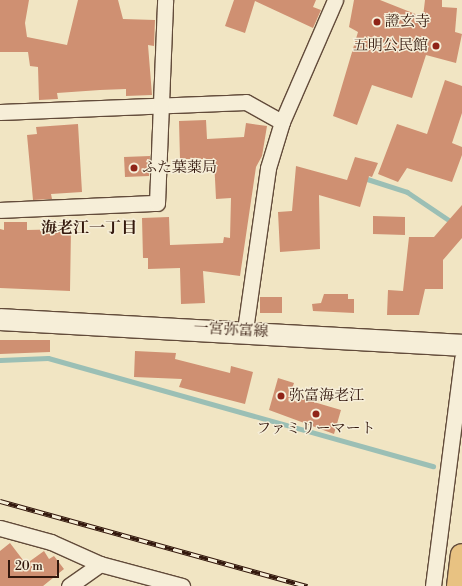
<!DOCTYPE html>
<html>
<head>
<meta charset="utf-8">
<style>
	body { margin:0 }
	#map { position:relative; width:462px; height:586px; overflow:hidden; background:#f1e5c3; font-family:"Libre Bodoni","Noto Serif JP",serif }
	div>[style] { position:absolute }
	.stream>* { height:5px; margin:-2.5px; padding:0 2.5px; transform-origin:2.5px; border-radius:2.5px; background:#9bbfb5 }
	.building>* { inset:0; background:#cf9072 }
	.roads { filter:drop-shadow(1px 0 #624b3a) drop-shadow(-1px 0 #624b3a) drop-shadow(0 1px #624b3a) drop-shadow(0 -1px #624b3a) }
	.minor>* { height:15px; margin:-7.5px; padding:0 7.5px; transform-origin:7.5px; border-radius:7.5px; background:#f6eed8 }
	.secondary>* { height:21px; margin:-10.5px; padding:0 10.5px; transform-origin:10.5px; border-radius:10.5px; background:#f6eed8 }
	.motorway>* { height:22px; margin:-11px; padding:0 11px; transform-origin:11px; border-radius:11px; background:#e8c282 }
	.rail>* { height:4.5px; margin-top:-2.25px; transform-origin:0; background:repeating-linear-gradient(90deg,#f6eed8 0 9px,#33180d 0 18px); box-sizing:border-box; border-block:1px solid #33180d }
	.dots>* { width:11px; height:11px; translate:-50% -50%; box-sizing:border-box; border:2px solid #f6eed8; border-radius:50% }
	span { translate:-50% -50%; white-space:nowrap; text-align:center; line-height:1.15; -webkit-text-stroke:3px #f6eed8; paint-order:stroke }
	.poi-label { font-size:15px; color:#33180d }
	.left { translate:0 -50%; text-align:left }
	.right { translate:-100% -50%; text-align:right }
	.street-label { font-size:15px; color:#33180d }
	.neighbourhood-label { font-size:16px; color:#33180d; font-weight:700 }
	.scale { position:absolute; left:8px; top:560px; width:51px; height:18px; box-sizing:border-box; border:2px solid #33180d; border-top:0; padding-left:5px; font-size:12px; line-height:14px; white-space:nowrap; color:#33180d; -webkit-text-stroke:3px #f6eed8; paint-order:stroke }
</style>
</head>
<body>
<div id="map">
	<div class="stream">
		<i style="left:367px;top:179px;width:42px;rotate:18deg"></i>
		<i style="left:407px;top:192px;width:55px;rotate:34deg"></i>
		<i style="left:0;top:360px;width:48px;rotate:-2.4deg"></i>
		<i style="left:48px;top:358px;width:400px;rotate:15.7deg"></i>
	</div>
	<div class="building">
		<i style="clip-path:polygon(0 0,29px 0,25px 23px,27px 37px,67px 45px,78px 0,118px 0,123px 19px,155px 20px,154px 46px,148px 45px,152px 95px,126px 96px,126px 89px,100px 90px,57px 93px,58px 99px,39px 100px,38px 67px,30px 66px,28px 52px,0 52px)"></i>
		<i style="clip-path:polygon(234px 0,316px 0,313px 7px,321px 10px,313px 28px,255px 1px,245px 33px,225px 26px)"></i>
		<i style="clip-path:polygon(354px 0,380px 0,423px 17px,425px 0,442px 0,442px 7px,457px 8px,455px 32px,462px 34px,456px 63px,426px 55px,412px 98px,372px 85px,357px 125px,333px 116px,358px 32px,349px 27px)"></i>
		<i style="clip-path:polygon(445px 80px,462px 86px,462px 113px,452px 143px,462px 147px,462px 155px,452px 182px,407px 168px,398px 182px,378px 174px,397px 124px,427px 134px)"></i>
		<i style="clip-path:polygon(206px 120px,207px 139px,244px 137px,246px 123px,267px 126px,262px 156px,256px 167px,240px 276px,203px 271px,205px 303px,181px 304px,180px 268px,148px 269px,148px 258px,143px 258px,142px 218px,169px 217px,170px 245px,223px 243px,224px 237px,230px 238px,231px 198px,216px 199px,214px 159px,180px 159px,179px 121px)"></i>
		<i style="clip-path:polygon(78px 124px,82px 192px,51px 194px,52px 199px,33px 200px,27px 135px,37px 134px,36px 127px)"></i>
		<i style="clip-path:polygon(150px 156px,149px 176px,125px 177px,124px 157px)"></i>
		<i style="clip-path:polygon(355px 157px,378px 163px,372px 177px,369px 176px,360px 207px,319px 195px,320px 249px,280px 252px,278px 212px,292px 211px,296px 166px,347px 180px)"></i>
		<i style="clip-path:polygon(462px 205px,462px 238px,443px 260px,443px 289px,425px 289px,419px 315px,387px 315px,388px 290px,403px 291px,409px 237px,434px 237px)"></i>
		<i style="clip-path:polygon(373px 216px,405px 217px,405px 235px,373px 234px)"></i>
		<i style="clip-path:polygon(4px 222px,27px 222px,27px 230px,71px 229px,70px 291px,0 288px,0 229px,4px 230px)"></i>
		<i style="clip-path:polygon(324px 294px,348px 294px,348px 299px,354px 299px,354px 313px,313px 311px,312px 304px,321px 303px)"></i>
		<i style="clip-path:polygon(260px 297px,282px 297px,282px 313px,260px 313px)"></i>
		<i style="clip-path:polygon(0 340px,50px 340px,50px 352px,0 354px)"></i>
		<i style="clip-path:polygon(135px 351px,176px 353px,175px 359px,230px 373px,231px 366px,253px 372px,245px 404px,179px 387px,182px 379px,134px 377px)"></i>
		<i style="clip-path:polygon(278px 378px,294px 383px,290px 395px,341px 410px,334px 434px,269px 410px)"></i>
		<i style="clip-path:polygon(10px 543px,26px 564px,44px 551px,49px 559px,54px 556px,64px 569px,43px 586px,0 586px,0 551px)"></i>
	</div>
	<div class="roads">
		<div class="minor">
			<i style="left:0;top:112px;width:246px;rotate:-2.3deg"></i>
			<i style="left:246px;top:102px;width:41px;rotate:29.1deg"></i>
			<i style="left:0;top:210px;width:157px;rotate:-2.6deg"></i>
			<i style="left:157px;top:203px;width:203px;rotate:-87.7deg"></i>
			<i style="left:245px;top:330px;width:164px;rotate:-81.9deg"></i>
			<i style="left:268px;top:168px;width:48px;rotate:-73.1deg"></i>
			<i style="left:282px;top:122px;width:133px;rotate:-66.5deg"></i>
			<i style="left:0;top:528px;width:53px;rotate:15.4deg"></i>
			<i style="left:51px;top:542px;width:54px;rotate:24.2deg"></i>
			<i style="left:100px;top:564px;width:85px;rotate:15deg"></i>
			<i style="left:69px;top:586px;width:38px;rotate:-35deg"></i>
			<i style="left:433px;top:586px;width:229px;rotate:-82.7deg"></i>
		</div>
		<div class="secondary">
			<i style="left:0;top:319px;width:463px;rotate:3.2deg"></i>
		</div>
		<div class="motorway">
			<i style="left:458px;top:586px;width:31px;rotate:-83deg"></i>
		</div>
	</div>
	<div class="rail">
		<i style="left:0;top:501px;width:319px;rotate:15.5deg"></i>
	</div>
	<div class="dots">
		<i style="left:377px;top:22px;background:#8f2418"></i>
		<i style="left:436px;top:46px;background:#8f2418"></i>
		<i style="left:134px;top:168px;background:#8f2418"></i>
		<i style="left:281px;top:396px;background:#8f2418"></i>
		<i style="left:316px;top:414px;background:#8f2418"></i>
	</div>
	<div class="poi-label">
		<span class="left" style="left:385px;top:22px">證玄寺</span>
		<span class="right" style="left:428px;top:46px">五明公民館</span>
		<span class="left" style="left:142px;top:168px">ふた葉薬局</span>
		<span class="left" style="left:289px;top:396px">弥富海老江</span>
		<span style="left:316px;top:429px">ファミリーマート</span>
	</div>
	<div class="street-label">
		<span style="left:231px;top:330px;rotate:3deg">一宮弥富線</span>
	</div>
	<div class="neighbourhood-label">
		<span style="left:89px;top:228px">海老江一丁目</span>
	</div>
	<div class="scale">20 m</div>
</div>
</body>
</html>
